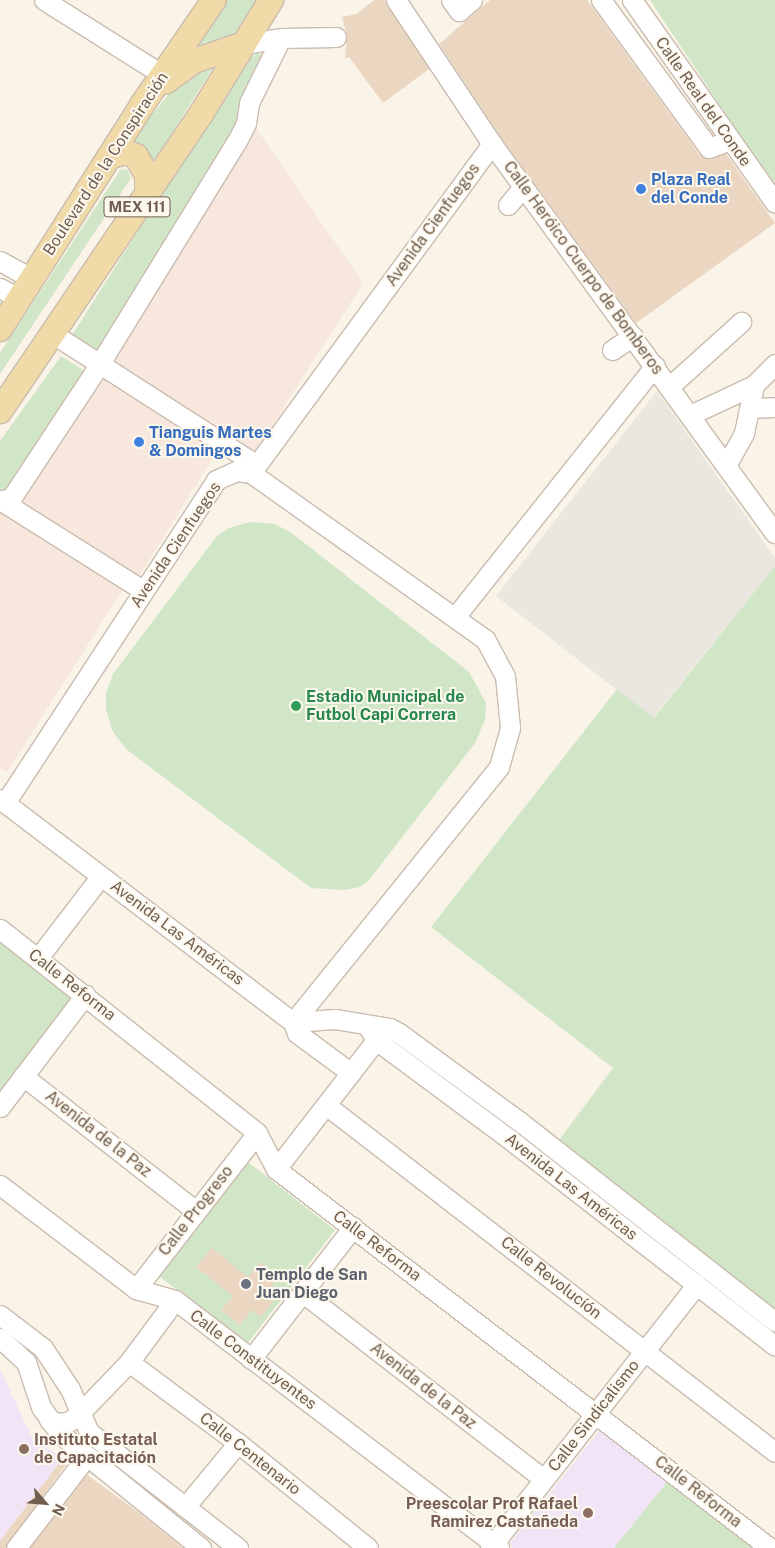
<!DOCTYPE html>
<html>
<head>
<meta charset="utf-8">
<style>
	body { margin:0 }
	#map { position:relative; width:775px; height:1548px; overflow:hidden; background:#f9f4e7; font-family:"Public Sans",sans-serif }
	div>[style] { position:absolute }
	.commercial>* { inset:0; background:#f8e7dc }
	.industrial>* { inset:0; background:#eae6e0 }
	.education>* { inset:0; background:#f1e4f6 }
	.green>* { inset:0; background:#d1e5c7 }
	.building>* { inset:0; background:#ebd6c2 }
	.roads { filter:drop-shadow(1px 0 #cabcaf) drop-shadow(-1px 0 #cabcaf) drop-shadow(0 1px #cabcaf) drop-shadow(0 -1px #cabcaf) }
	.minor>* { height:19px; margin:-9.5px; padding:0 9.5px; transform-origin:9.5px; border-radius:9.5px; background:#fff }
	.major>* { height:24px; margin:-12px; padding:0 12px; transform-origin:12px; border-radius:12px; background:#f0daa8 }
	.dots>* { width:14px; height:14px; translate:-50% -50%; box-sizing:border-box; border:2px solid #fdf8ed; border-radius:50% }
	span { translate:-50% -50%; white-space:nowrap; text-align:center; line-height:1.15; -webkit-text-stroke:4px #fdf8ed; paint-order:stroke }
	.shield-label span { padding:1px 4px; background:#fdf8ed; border:1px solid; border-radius:4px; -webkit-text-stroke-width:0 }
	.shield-label { font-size:15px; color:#705d4f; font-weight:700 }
	.street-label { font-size:16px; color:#705d4f }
	.shop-label { font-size:16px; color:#366cbe; font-weight:700 }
	.left { translate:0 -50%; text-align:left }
	.leisure-label { font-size:16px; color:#27864d; font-weight:700 }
	.worship-label { font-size:16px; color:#5b616d; font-weight:700 }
	.education-label { font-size:16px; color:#785e54; font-weight:700 }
	.right { translate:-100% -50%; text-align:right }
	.north { position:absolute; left:20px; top:1478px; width:50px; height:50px; -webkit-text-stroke:4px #fdf8ed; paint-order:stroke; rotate:117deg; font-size:14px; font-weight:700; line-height:20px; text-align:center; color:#705d4f }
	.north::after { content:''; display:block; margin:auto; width:18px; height:22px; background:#705d4f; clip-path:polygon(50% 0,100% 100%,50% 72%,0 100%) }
</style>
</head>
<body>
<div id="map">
	<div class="commercial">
		<i style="clip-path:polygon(252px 122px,363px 283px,256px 451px,228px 433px,139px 577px,123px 589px,7px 772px,0 768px,0 508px)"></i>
	</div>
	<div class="industrial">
		<i style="clip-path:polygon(657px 391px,775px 558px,775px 566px,653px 718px,496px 596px)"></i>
	</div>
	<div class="education">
		<i style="clip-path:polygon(0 1369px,33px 1440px,63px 1458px,0 1541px)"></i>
		<i style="clip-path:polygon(601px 1429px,667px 1482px,614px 1548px,513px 1548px,509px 1544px)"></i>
	</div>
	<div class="green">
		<i style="clip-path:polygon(220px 0,257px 0,230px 41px,206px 42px,193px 48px)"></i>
		<i style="clip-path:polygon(650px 0,775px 0,775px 183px,743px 140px)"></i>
		<i style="clip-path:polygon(258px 53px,264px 56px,241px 123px,102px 354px,72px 335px,247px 60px)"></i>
		<i style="clip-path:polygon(221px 55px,150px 168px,124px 149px,182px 78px)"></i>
		<i style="clip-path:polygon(127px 169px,131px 178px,0 374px,0 353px,120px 170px)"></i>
		<i style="clip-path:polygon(61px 356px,88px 373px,0 496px,0 441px)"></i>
		<i style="clip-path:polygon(250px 522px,275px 524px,293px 534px,469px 672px,486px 703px,485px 720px,475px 743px,369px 880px,360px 887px,346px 890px,311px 888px,126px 749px,113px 732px,106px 710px,106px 693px,113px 674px,217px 536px,229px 528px)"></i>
		<i style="clip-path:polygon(775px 566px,775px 1313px,556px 1144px,613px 1068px,431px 927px,617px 689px,654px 718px)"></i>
		<i style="clip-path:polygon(0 938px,78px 997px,0 1098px)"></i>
		<i style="clip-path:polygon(248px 1162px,335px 1230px,247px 1344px,159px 1276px)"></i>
		<i style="clip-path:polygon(667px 1482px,752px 1548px,614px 1548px)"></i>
	</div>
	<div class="building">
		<i style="clip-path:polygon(374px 0,385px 0,429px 69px,383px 103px,349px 57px,345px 58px,347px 36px,342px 17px,357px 14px)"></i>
		<i style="clip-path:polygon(490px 0,587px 0,700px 155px,706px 159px,726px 154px,775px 223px,636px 323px,501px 138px,439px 44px)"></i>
		<i style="clip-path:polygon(212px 1248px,248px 1277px,260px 1262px,279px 1277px,267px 1291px,276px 1298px,261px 1317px,252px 1310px,240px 1325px,221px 1310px,233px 1296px,196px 1267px)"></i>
		<i style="clip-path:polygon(63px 1458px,68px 1462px,5px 1548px,0 1548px,0 1541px)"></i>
		<i style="clip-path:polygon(87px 1475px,141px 1514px,183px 1548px,30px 1548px)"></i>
	</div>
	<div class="roads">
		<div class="minor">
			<i style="left:44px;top:0;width:141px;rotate:32.2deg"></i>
			<i style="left:396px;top:0;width:173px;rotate:56.3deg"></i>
			<i style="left:492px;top:144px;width:481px;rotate:54deg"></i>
			<i style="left:451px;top:0;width:14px;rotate:54deg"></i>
			<i style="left:459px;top:11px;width:17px;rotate:-40deg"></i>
			<i style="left:601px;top:0;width:183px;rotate:53.9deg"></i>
			<i style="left:709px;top:148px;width:22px;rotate:-21deg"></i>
			<i style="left:632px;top:0;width:248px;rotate:54.8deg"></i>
			<i style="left:244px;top:44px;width:37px;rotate:-9deg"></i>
			<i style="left:281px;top:38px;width:55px;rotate:-1deg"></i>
			<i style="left:508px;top:205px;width:23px;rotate:-50deg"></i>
			<i style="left:0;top:261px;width:25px;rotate:29deg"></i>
			<i style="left:0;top:288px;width:10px;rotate:29deg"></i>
			<i style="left:53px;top:334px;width:242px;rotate:32.7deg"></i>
			<i style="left:612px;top:350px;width:25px;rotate:-34deg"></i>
			<i style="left:670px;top:386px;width:96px;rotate:-42deg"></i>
			<i style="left:750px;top:408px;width:25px;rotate:-2deg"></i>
			<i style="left:690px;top:415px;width:71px;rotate:-25.1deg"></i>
			<i style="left:754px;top:385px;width:30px;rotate:-45deg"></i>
			<i style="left:727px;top:464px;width:35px;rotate:-61deg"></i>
			<i style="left:744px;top:433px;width:49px;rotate:-78.2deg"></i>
			<i style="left:251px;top:473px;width:287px;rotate:35.4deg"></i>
			<i style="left:485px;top:639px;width:42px;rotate:61.6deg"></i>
			<i style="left:505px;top:676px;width:52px;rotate:84.5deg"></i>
			<i style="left:510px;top:728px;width:41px;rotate:105.8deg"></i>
			<i style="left:499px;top:767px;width:328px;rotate:128.9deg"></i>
			<i style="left:293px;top:1022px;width:12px;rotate:70deg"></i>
			<i style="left:297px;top:1033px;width:67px;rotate:36.5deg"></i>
			<i style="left:0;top:500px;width:170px;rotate:32.3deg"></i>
			<i style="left:0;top:501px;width:13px;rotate:-18deg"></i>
			<i style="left:12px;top:497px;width:158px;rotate:-56.6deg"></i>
			<i style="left:99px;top:365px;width:263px;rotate:-58.4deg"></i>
			<i style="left:237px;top:141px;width:20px;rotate:-63deg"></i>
			<i style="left:246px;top:123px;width:20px;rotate:-81deg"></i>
			<i style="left:249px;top:103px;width:72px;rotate:-63.8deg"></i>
			<i style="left:455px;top:617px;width:321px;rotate:-51.5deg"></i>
			<i style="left:0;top:799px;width:368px;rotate:37.3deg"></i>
			<i style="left:293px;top:1022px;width:42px;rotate:-4.1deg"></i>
			<i style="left:335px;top:1019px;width:56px;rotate:9.3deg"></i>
			<i style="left:390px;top:1028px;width:10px;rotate:29deg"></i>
			<i style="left:399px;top:1033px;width:149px;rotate:36.3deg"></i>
			<i style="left:519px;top:1121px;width:325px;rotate:38.1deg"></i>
			<i style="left:5px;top:803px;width:386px;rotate:-56.8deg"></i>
			<i style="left:216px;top:480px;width:22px;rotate:-24deg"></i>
			<i style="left:236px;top:471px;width:15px;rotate:8deg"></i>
			<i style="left:251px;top:473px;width:408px;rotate:-53.8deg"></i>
			<i style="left:0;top:929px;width:328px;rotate:38.4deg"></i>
			<i style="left:257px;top:1133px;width:41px;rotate:62.2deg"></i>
			<i style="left:276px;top:1169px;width:623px;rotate:37.5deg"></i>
			<i style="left:38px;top:958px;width:103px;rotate:-52.5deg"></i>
			<i style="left:368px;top:1027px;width:15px;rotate:58deg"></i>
			<i style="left:376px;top:1040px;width:164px;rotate:36.6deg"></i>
			<i style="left:508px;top:1138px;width:338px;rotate:37.9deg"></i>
			<i style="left:23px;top:1076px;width:219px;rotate:38deg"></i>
			<i style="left:326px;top:1105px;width:567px;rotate:37.7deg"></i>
			<i style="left:0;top:1107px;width:141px;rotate:-52.8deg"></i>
			<i style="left:276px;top:1169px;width:163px;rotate:-52.2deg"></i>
			<i style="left:376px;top:1040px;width:12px;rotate:-42deg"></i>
			<i style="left:0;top:1185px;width:171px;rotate:37.4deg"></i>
			<i style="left:136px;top:1289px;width:41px;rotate:15.8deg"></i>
			<i style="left:175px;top:1300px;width:408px;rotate:37.4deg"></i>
			<i style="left:136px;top:1289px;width:197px;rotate:-52.2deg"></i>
			<i style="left:303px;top:1293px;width:304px;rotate:37.7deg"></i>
			<i style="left:0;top:1315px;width:54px;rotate:37.5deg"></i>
			<i style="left:43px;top:1348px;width:49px;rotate:56.6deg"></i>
			<i style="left:70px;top:1389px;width:47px;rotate:66.2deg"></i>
			<i style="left:89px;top:1432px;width:189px;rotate:37.9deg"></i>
			<i style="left:0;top:1338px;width:35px;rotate:43deg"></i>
			<i style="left:26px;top:1362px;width:47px;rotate:71.6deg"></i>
			<i style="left:41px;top:1407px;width:32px;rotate:55deg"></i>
			<i style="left:59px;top:1433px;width:183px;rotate:39deg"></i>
			<i style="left:251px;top:1359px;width:167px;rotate:-52.3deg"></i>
			<i style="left:129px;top:1362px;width:136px;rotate:36.6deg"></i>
			<i style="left:238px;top:1443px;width:167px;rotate:38.9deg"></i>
			<i style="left:49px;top:1420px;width:10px;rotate:17deg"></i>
			<i style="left:59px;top:1423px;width:11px;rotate:-10deg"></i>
			<i style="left:70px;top:1421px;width:13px;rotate:-39deg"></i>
			<i style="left:80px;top:1413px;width:71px;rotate:-46.1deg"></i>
			<i style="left:129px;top:1362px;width:77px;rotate:-53.4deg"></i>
			<i style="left:185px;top:1507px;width:83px;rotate:-50.4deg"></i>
			<i style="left:16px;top:1548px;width:116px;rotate:-52.3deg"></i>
			<i style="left:490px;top:1548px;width:335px;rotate:-51.9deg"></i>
		</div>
		<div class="major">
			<i style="left:165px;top:82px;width:36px;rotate:-36deg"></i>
			<i style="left:194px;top:61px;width:53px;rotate:-18.8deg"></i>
			<i style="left:109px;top:157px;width:18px;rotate:-16deg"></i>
			<i style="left:126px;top:152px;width:11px;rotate:22deg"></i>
			<i style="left:136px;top:156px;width:22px;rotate:60deg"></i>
			<i style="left:147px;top:175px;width:17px;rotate:90deg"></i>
			<i style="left:0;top:329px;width:265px;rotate:-57.6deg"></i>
			<i style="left:142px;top:105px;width:127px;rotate:-55.6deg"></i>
			<i style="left:0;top:411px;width:359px;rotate:-55.9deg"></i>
			<i style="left:201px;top:114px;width:134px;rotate:-58.4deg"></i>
		</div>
	</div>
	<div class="dots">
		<i style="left:641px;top:189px;background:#3f7fe0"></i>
		<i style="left:139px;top:442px;background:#3f7fe0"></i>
		<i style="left:296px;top:706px;background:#2e9e5b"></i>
		<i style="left:246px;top:1284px;background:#6b7280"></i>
		<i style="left:24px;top:1449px;background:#8d6e63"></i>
		<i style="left:588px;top:1513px;background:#8d6e63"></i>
	</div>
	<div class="shield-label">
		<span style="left:137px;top:207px">MEX 111</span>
	</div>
	<div class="street-label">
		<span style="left:703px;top:102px;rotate:55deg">Calle Real del Conde</span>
		<span style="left:106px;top:164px;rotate:-57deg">Boulevard de la Conspiración</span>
		<span style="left:433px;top:225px;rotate:-54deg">Avenida Cienfuegos</span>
		<span style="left:583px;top:268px;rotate:54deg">Calle Heróico Cuerpo de Bomberos</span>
		<span style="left:176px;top:545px;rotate:-56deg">Avenida Cienfuegos</span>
		<span style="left:177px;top:933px;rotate:37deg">Avenida Las Américas</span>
		<span style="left:72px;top:985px;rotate:38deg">Calle Reforma</span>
		<span style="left:98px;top:1134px;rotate:38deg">Avenida de la Paz</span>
		<span style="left:571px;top:1187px;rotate:38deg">Avenida Las Américas</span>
		<span style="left:196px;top:1211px;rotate:-52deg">Calle Progreso</span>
		<span style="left:377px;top:1246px;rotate:37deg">Calle Reforma</span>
		<span style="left:551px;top:1278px;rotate:38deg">Calle Revolucíón</span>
		<span style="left:253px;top:1360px;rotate:37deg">Calle Constituyentes</span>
		<span style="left:423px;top:1386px;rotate:38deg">Avenida de la Paz</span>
		<span style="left:594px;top:1416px;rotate:-52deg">Calle Sindicalismo</span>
		<span style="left:250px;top:1454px;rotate:38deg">Calle Centenario</span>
		<span style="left:698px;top:1492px;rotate:38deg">Calle Reforma</span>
	</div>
	<div class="shop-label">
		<span class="left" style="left:651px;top:189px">Plaza Real<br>del Conde</span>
		<span class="left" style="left:149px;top:442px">Tianguis Martes<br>&amp; Domingos</span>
	</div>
	<div class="leisure-label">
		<span class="left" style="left:306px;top:706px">Estadio Municipal de<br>Futbol Capi Correra</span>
	</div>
	<div class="worship-label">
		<span class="left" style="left:256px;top:1284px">Templo de San<br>Juan Diego</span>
	</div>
	<div class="education-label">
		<span class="left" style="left:34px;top:1449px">Instituto Estatal<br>de Capacitación</span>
		<span class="right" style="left:578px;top:1513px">Preescolar Prof Rafael<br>Ramirez Castañeda</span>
	</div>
	<div class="north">N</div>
</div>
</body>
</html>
